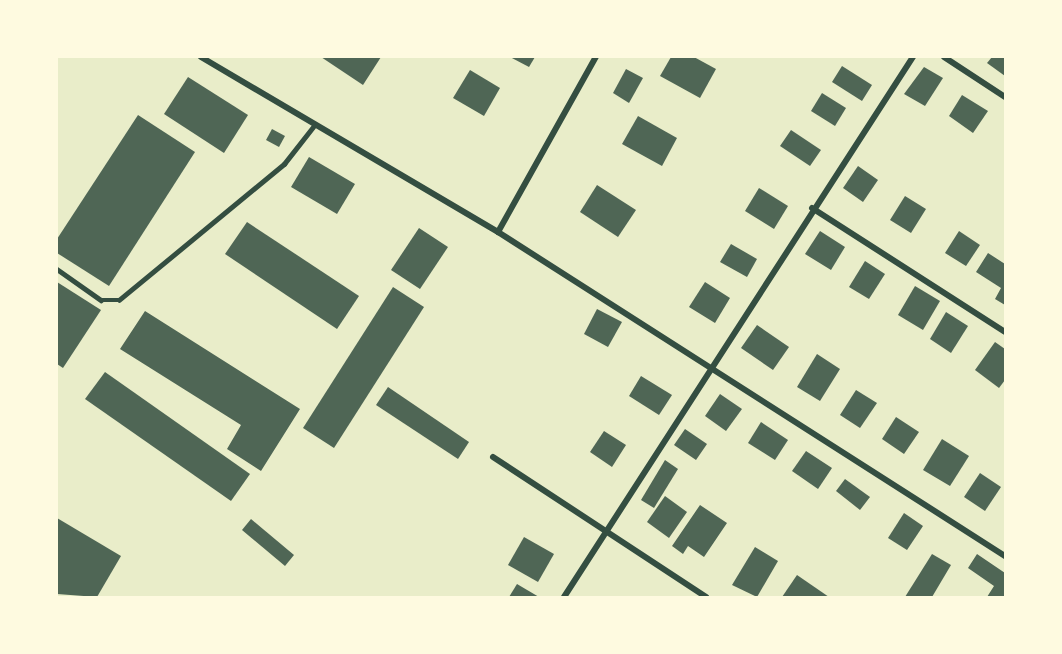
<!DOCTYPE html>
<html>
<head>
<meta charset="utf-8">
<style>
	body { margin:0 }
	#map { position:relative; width:1062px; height:654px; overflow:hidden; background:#e9edc9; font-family:"Noto Sans",sans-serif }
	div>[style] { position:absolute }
	.building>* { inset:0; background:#4f6655 }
	.service>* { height:4.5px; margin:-2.25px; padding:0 2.25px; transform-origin:2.25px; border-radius:2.25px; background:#344e41 }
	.minor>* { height:6px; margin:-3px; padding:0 3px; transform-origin:3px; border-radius:3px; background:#344e41 }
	span { translate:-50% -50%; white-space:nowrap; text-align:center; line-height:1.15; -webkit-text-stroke:4.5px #fefae0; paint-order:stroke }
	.frame { position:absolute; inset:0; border:58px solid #fefae0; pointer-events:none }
</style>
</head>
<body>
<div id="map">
	<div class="building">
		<i style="clip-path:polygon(321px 57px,381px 57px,363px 85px)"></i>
		<i style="clip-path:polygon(510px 57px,535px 57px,529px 67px)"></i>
		<i style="clip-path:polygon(671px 57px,694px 57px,716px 69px,700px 98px,660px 76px)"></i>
		<i style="clip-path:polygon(992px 57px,1005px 57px,1005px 76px,987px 63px)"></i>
		<i style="clip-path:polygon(842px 66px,872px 85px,862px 101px,832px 82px)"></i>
		<i style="clip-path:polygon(924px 67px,943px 78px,925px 106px,904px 94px)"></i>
		<i style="clip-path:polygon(626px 69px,643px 78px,629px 103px,613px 93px)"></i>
		<i style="clip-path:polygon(470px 70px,500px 88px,484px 116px,453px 98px)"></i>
		<i style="clip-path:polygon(188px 77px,248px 115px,224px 153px,164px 114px)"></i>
		<i style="clip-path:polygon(822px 93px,846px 108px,835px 126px,811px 111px)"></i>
		<i style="clip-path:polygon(962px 95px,988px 111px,973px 133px,949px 116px)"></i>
		<i style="clip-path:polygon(138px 115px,195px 152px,109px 286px,57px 253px,57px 239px)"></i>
		<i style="clip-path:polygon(638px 116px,677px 138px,662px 166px,622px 144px)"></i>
		<i style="clip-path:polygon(272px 129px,285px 136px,279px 147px,266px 140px)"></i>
		<i style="clip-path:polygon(791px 130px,821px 150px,810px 166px,780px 146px)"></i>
		<i style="clip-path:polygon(309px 157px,355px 184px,337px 214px,291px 187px)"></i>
		<i style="clip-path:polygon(858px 166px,878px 180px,863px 202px,843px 188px)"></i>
		<i style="clip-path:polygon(597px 185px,636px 210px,618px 237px,580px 212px)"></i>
		<i style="clip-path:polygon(759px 188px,788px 206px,774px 229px,745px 211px)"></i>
		<i style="clip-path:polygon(905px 196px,926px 209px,911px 233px,890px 220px)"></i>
		<i style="clip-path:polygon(247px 222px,359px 296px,337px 329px,225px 254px)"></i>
		<i style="clip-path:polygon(419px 228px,448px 247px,420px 289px,391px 270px)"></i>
		<i style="clip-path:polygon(820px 231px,845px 247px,831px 270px,805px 254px)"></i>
		<i style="clip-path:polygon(959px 231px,980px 245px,966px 266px,945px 253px)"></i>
		<i style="clip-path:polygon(731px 244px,757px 259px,747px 277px,720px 262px)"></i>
		<i style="clip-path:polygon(988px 253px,1005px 264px,1005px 305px,995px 299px,1001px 288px,976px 272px)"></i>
		<i style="clip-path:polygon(865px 261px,885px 274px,869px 299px,849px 287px)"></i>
		<i style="clip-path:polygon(57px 282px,101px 310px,63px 368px,57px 364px)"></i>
		<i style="clip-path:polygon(705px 282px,730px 298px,715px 323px,689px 307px)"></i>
		<i style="clip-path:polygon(915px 286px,940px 301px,923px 330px,898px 315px)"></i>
		<i style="clip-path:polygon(393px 287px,424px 307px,334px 448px,303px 428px)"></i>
		<i style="clip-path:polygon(597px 309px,622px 322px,608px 347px,584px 334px)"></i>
		<i style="clip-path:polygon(145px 311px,300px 409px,261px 471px,227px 449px,241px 425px,120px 349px)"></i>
		<i style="clip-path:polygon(946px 312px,968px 326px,951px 353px,930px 339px)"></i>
		<i style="clip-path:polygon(757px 325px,789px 347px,773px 370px,741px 348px)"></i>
		<i style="clip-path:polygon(995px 342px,1005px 349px,1005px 380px,999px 388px,975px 370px)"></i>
		<i style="clip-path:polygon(817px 354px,840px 369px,820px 401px,797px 387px)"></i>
		<i style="clip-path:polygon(105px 372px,250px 474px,231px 501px,85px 399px)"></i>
		<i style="clip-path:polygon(641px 376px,672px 395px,659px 415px,629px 396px)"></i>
		<i style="clip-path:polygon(388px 387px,469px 442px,458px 459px,376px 405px)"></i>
		<i style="clip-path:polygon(856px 390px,877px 403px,860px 428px,840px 415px)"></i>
		<i style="clip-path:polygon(720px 394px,742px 409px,726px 431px,705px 416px)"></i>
		<i style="clip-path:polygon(896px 417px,919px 432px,904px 454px,882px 439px)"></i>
		<i style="clip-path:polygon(761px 422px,788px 440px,775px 460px,748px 443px)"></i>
		<i style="clip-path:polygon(685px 429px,707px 444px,696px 460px,674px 445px)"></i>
		<i style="clip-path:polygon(604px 431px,626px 445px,612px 467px,590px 452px)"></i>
		<i style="clip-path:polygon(942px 439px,969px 456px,950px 486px,923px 470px)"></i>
		<i style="clip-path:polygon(806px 451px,832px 468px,818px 489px,792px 471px)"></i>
		<i style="clip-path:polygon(665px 460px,678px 469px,654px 508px,641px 500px)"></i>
		<i style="clip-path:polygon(980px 473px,1001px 487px,985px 511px,964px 497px)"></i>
		<i style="clip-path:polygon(845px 479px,870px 497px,860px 510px,836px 491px)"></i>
		<i style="clip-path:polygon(665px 496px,687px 512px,669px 538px,647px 522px)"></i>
		<i style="clip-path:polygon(700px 505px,727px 523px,704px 557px,688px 546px,683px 554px,672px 546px)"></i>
		<i style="clip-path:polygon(904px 513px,923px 526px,907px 550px,888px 538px)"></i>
		<i style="clip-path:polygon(57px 518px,121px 556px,97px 597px,57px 594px)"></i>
		<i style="clip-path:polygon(251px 519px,294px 555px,285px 566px,242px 530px)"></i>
		<i style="clip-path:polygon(524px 537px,554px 554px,538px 582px,508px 565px)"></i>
		<i style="clip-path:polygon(755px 547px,778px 561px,757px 597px,732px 585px)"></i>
		<i style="clip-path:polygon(932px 554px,951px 565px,932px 597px,905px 597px)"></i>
		<i style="clip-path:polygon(977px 554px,1005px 573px,1005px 597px,987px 597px,994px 586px,968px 568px)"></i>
		<i style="clip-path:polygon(797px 575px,829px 597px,782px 597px)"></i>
		<i style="clip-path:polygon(517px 584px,539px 597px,509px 597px)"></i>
	</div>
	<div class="service">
		<i style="left:57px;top:269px;width:54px;rotate:35.2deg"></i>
		<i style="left:101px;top:300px;width:18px"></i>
		<i style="left:119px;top:300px;width:214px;rotate:-39.5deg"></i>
		<i style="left:284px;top:164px;width:47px;rotate:-51.9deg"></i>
	</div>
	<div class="minor">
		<i style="left:201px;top:57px;width:345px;rotate:30.5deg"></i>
		<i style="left:498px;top:232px;width:602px;rotate:32.58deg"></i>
		<i style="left:944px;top:57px;width:73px;rotate:33.3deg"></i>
		<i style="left:812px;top:208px;width:229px;rotate:32.7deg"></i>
		<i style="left:498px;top:232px;width:201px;rotate:-60.8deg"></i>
		<i style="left:493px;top:457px;width:255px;rotate:33.3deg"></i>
		<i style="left:564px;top:597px;width:643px;rotate:-57.13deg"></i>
	</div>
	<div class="frame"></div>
</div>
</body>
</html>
